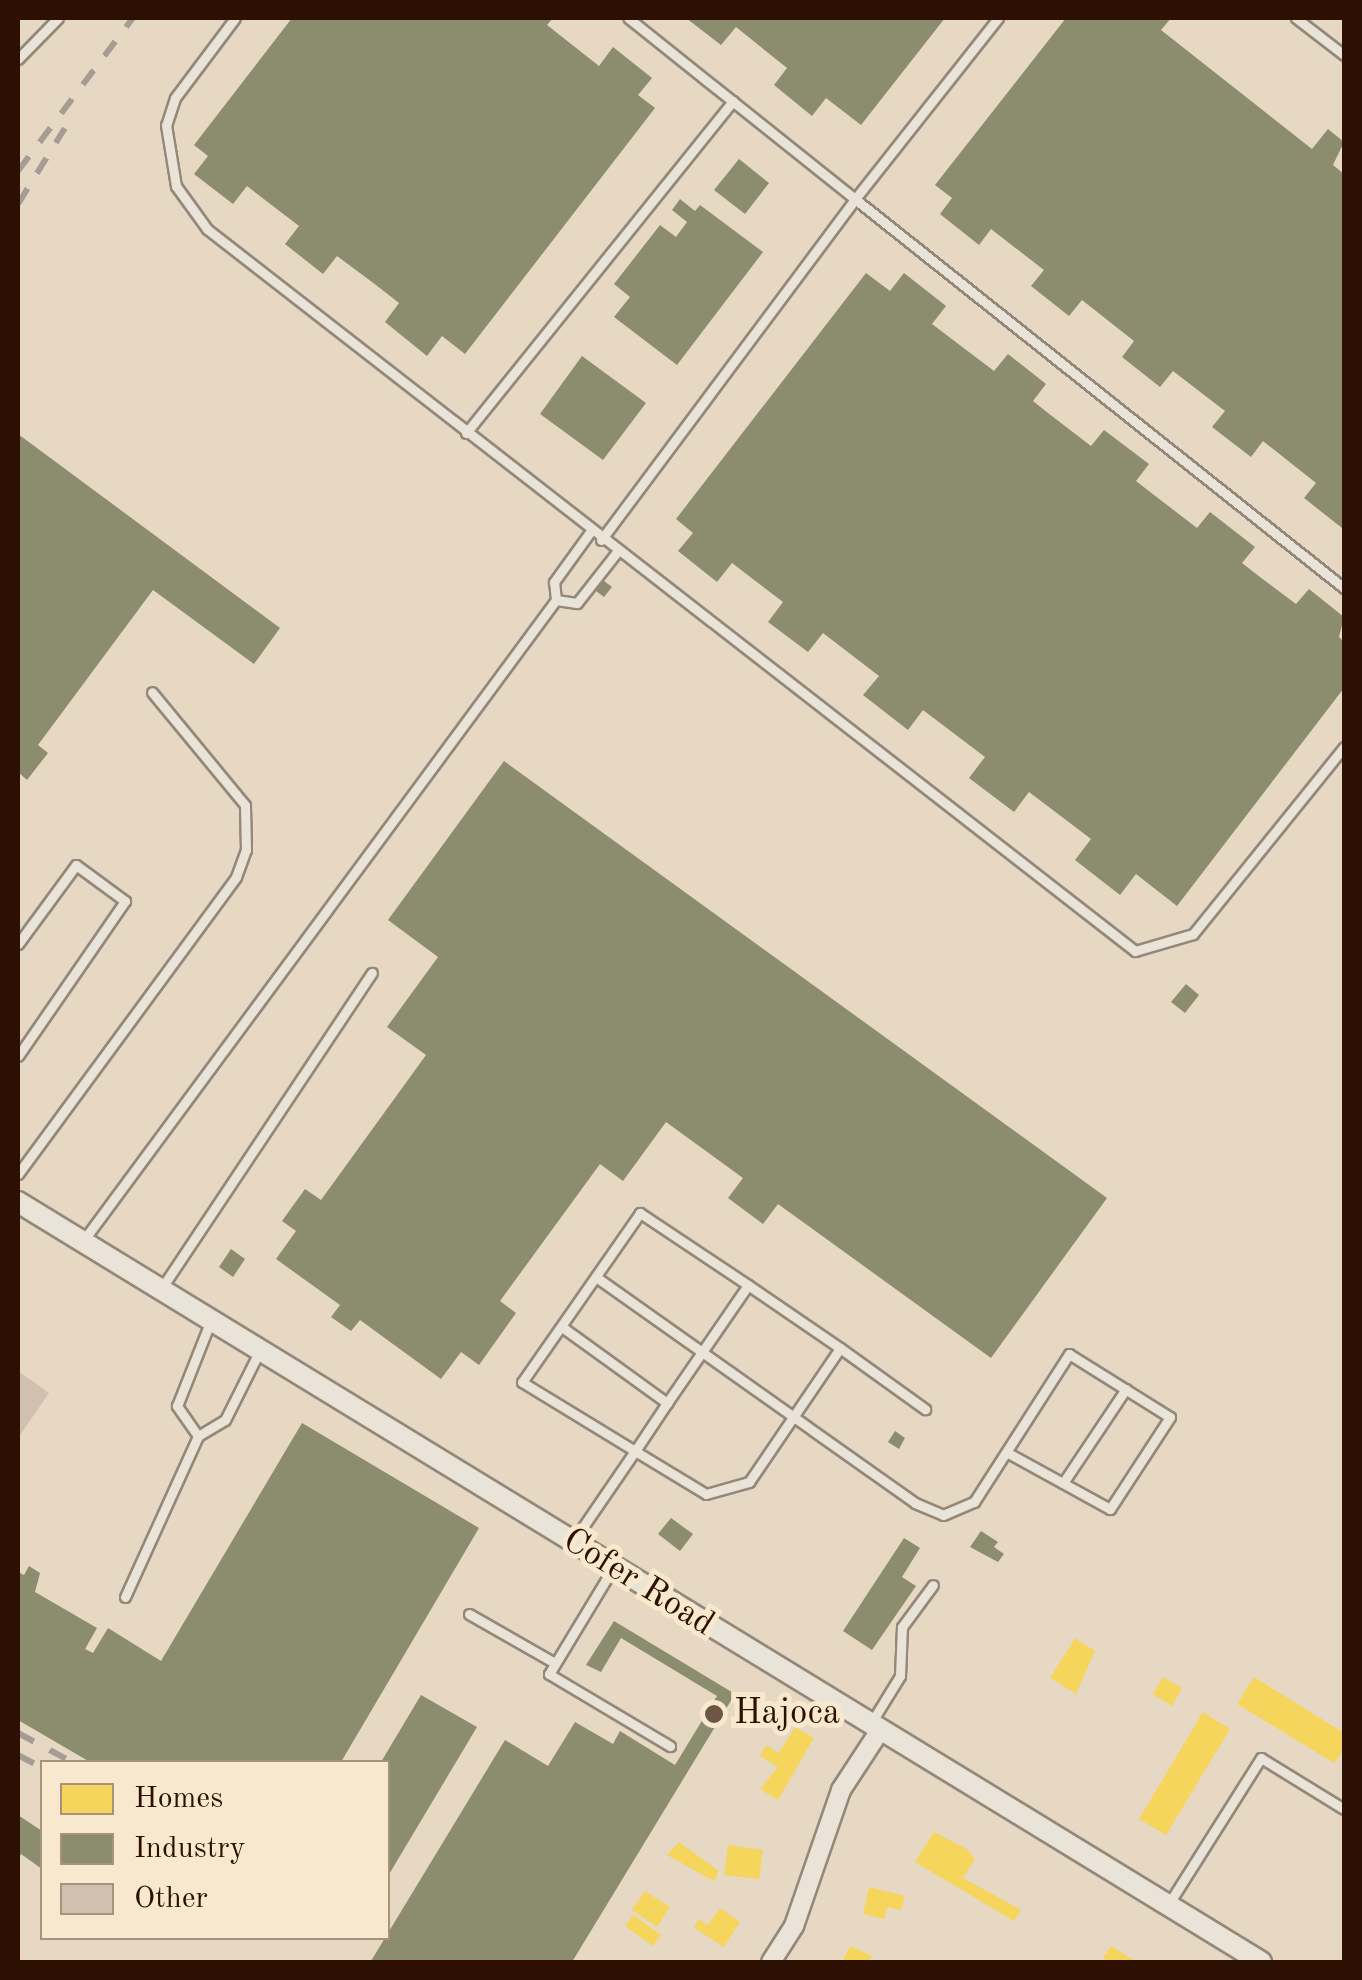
<!DOCTYPE html>
<html>
<head>
<meta charset="utf-8">
<style>
	body { margin:0 }
	#map { position:relative; width:1362px; height:1980px; overflow:hidden; background:#e6d8c3; font-family:"Old Standard TT",serif }
	div>[style] { position:absolute }
	.homes>* { inset:0; background:#f6d55c }
	.industry>* { inset:0; background:#8c8c6e }
	.building>* { inset:0; background:#d1bfaf }
	.roads { filter:drop-shadow(2px 0 #94887a) drop-shadow(-2px 0 #94887a) drop-shadow(0 2px #94887a) drop-shadow(0 -2px #94887a) }
	.service>* { height:9px; margin:-4.5px; padding:0 4.5px; transform-origin:4.5px; border-radius:4.5px; background:#e9e3d8 }
	.minor>* { height:18px; margin:-9px; padding:0 9px; transform-origin:9px; border-radius:9px; background:#e9e3d8 }
	.tertiary>* { height:20px; margin:-10px; padding:0 10px; transform-origin:10px; border-radius:10px; background:#e9e3d8 }
	.rail>* { height:6px; margin-top:-3px; transform-origin:0; background:repeating-linear-gradient(90deg,#a59c93 0 18px,transparent 0 36px) }
	.dots>* { width:28px; height:28px; translate:-50% -50%; box-sizing:border-box; border:5px solid #f8e8ce; border-radius:50% }
	span { translate:-50% -50%; white-space:nowrap; text-align:center; line-height:1.15; -webkit-text-stroke:10px #f8e8ce; paint-order:stroke }
	.street-label { font-size:35px; color:#2e1003 }
	.poi-label { font-size:35px; color:#2e1003 }
	.left { translate:0 -50%; text-align:left }
	.frame { position:absolute; inset:0; border:20px solid #2e1003; pointer-events:none }
	.legend { position:absolute; left:40px; top:1760px; width:350px; height:180px; box-sizing:border-box; background:#f8e8ce; border:2px solid #a7927d; margin:0; padding:12px 18px; list-style:none; font-size:30px; color:#2e1003 }
	.legend li { display:flex; align-items:center; gap:20px; height:50px }
	.legend b { width:50px; border:2px solid #a7927d }
</style>
</head>
<body>
<div id="map">
	<div class="homes">
		<i style="clip-path:polygon(1075px 1638px,1095px 1651px,1076px 1694px,1050px 1678px)"></i>
		<i style="clip-path:polygon(1163px 1677px,1182px 1688px,1172px 1706px,1153px 1694px)"></i>
		<i style="clip-path:polygon(1254px 1677px,1344px 1733px,1344px 1750px,1334px 1763px,1237px 1704px)"></i>
		<i style="clip-path:polygon(1203px 1712px,1230px 1729px,1166px 1835px,1139px 1819px)"></i>
		<i style="clip-path:polygon(795px 1727px,814px 1738px,778px 1800px,760px 1789px,778px 1767px,760px 1756px,766px 1745px,779px 1753px)"></i>
		<i style="clip-path:polygon(934px 1832px,967px 1849px,975px 1859px,963px 1878px,1021px 1910px,1014px 1921px,915px 1862px)"></i>
		<i style="clip-path:polygon(679px 1842px,719px 1871px,714px 1881px,667px 1855px)"></i>
		<i style="clip-path:polygon(728px 1845px,763px 1850px,759px 1879px,724px 1875px)"></i>
		<i style="clip-path:polygon(869px 1887px,905px 1896px,901px 1910px,888px 1907px,884px 1919px,863px 1914px)"></i>
		<i style="clip-path:polygon(645px 1891px,670px 1907px,657px 1927px,632px 1910px)"></i>
		<i style="clip-path:polygon(720px 1908px,740px 1922px,724px 1947px,694px 1928px,699px 1919px,708px 1925px)"></i>
		<i style="clip-path:polygon(633px 1915px,661px 1935px,653px 1946px,625px 1926px)"></i>
		<i style="clip-path:polygon(850px 1946px,872px 1956px,869px 1962px,842px 1962px)"></i>
		<i style="clip-path:polygon(1111px 1946px,1137px 1962px,1110px 1962px,1103px 1958px)"></i>
	</div>
	<div class="industry">
		<i style="clip-path:polygon(292px 18px,553px 18px,547px 25px,599px 66px,613px 47px,652px 78px,638px 95px,655px 108px,465px 354px,442px 336px,427px 356px,385px 322px,399px 303px,376px 285px,337px 256px,323px 274px,285px 244px,299px 226px,247px 186px,233px 204px,194px 174px,208px 156px,194px 145px)"></i>
		<i style="clip-path:polygon(686px 18px,945px 18px,861px 125px,826px 98px,812px 116px,774px 85px,787px 68px,736px 27px,721px 45px)"></i>
		<i style="clip-path:polygon(1066px 18px,1171px 18px,1161px 30px,1312px 149px,1328px 129px,1344px 142px,1333px 165px,1344px 174px,1342px 528px,1304px 498px,1316px 483px,1263px 441px,1251px 457px,1212px 427px,1225px 411px,1173px 371px,1160px 387px,1122px 357px,1134px 341px,1082px 300px,1069px 316px,1031px 286px,1044px 270px,991px 229px,979px 245px,940px 214px,952px 198px,935px 185px)"></i>
		<i style="clip-path:polygon(739px 159px,769px 183px,745px 214px,714px 190px)"></i>
		<i style="clip-path:polygon(680px 199px,695px 211px,700px 205px,763px 252px,677px 365px,614px 317px,630px 297px,614px 284px,660px 225px,676px 237px,687px 222px,672px 210px)"></i>
		<i style="clip-path:polygon(866px 273px,890px 291px,904px 273px,946px 306px,932px 324px,994px 371px,1008px 354px,1046px 384px,1033px 401px,1048px 413px,1091px 446px,1104px 430px,1149px 464px,1136px 481px,1154px 495px,1197px 528px,1210px 512px,1255px 547px,1242px 563px,1260px 577px,1296px 604px,1309px 589px,1344px 617px,1339px 637px,1344px 642px,1344px 688px,1177px 906px,1136px 874px,1120px 895px,1075px 860px,1091px 839px,1070px 823px,1029px 792px,1014px 812px,969px 778px,985px 757px,923px 710px,908px 730px,863px 695px,879px 676px,823px 633px,808px 652px,768px 622px,783px 602px,732px 563px,717px 582px,678px 551px,693px 533px,676px 519px)"></i>
		<i style="clip-path:polygon(582px 356px,646px 403px,603px 460px,540px 414px)"></i>
		<i style="clip-path:polygon(18px 434px,280px 628px,254px 664px,153px 590px,38px 745px,48px 753px,27px 780px,18px 772px)"></i>
		<i style="clip-path:polygon(600px 578px,612px 587px,604px 597px,592px 588px)"></i>
		<i style="clip-path:polygon(504px 761px,1107px 1198px,991px 1358px,778px 1204px,763px 1224px,728px 1198px,743px 1178px,666px 1122px,623px 1181px,600px 1164px,500px 1301px,516px 1313px,479px 1365px,461px 1352px,441px 1379px,360px 1320px,351px 1331px,331px 1317px,340px 1305px,276px 1259px,296px 1231px,282px 1221px,305px 1189px,321px 1200px,426px 1055px,387px 1027px,438px 957px,388px 920px)"></i>
		<i style="clip-path:polygon(1186px 984px,1199px 995px,1185px 1013px,1171px 1002px)"></i>
		<i style="clip-path:polygon(231px 1249px,245px 1259px,233px 1277px,219px 1267px)"></i>
		<i style="clip-path:polygon(302px 1423px,479px 1528px,341px 1762px,90px 1762px,18px 1720px,18px 1572px,24px 1575px,29px 1566px,40px 1573px,35px 1592px,97px 1628px,85px 1649px,93px 1653px,108px 1628px,161px 1661px)"></i>
		<i style="clip-path:polygon(895px 1431px,905px 1438px,899px 1449px,888px 1442px)"></i>
		<i style="clip-path:polygon(671px 1518px,693px 1534px,680px 1551px,658px 1534px)"></i>
		<i style="clip-path:polygon(981px 1531px,998px 1542px,994px 1547px,1004px 1554px,998px 1562px,970px 1547px)"></i>
		<i style="clip-path:polygon(904px 1538px,920px 1548px,902px 1577px,916px 1586px,872px 1650px,843px 1631px)"></i>
		<i style="clip-path:polygon(614px 1621px,735px 1694px,572px 1962px,371px 1961px,505px 1740px,548px 1766px,575px 1722px,613px 1744px,620px 1731px,675px 1765px,717px 1696px,621px 1638px,601px 1672px,586px 1665px)"></i>
		<i style="clip-path:polygon(421px 1695px,477px 1727px,388px 1876px,388px 1762px,381px 1762px)"></i>
		<i style="clip-path:polygon(18px 1815px,42px 1831px,42px 1869px,21px 1854px,18px 1860px)"></i>
	</div>
	<div class="building">
		<i style="clip-path:polygon(18px 1371px,49px 1393px,18px 1438px)"></i>
	</div>
	<div class="roads">
		<div class="service">
			<i style="left:235px;top:18px;width:100px;rotate:126.9deg"></i>
			<i style="left:175px;top:98px;width:28px;rotate:108deg"></i>
			<i style="left:166px;top:125px;width:62px;rotate:80.7deg"></i>
			<i style="left:176px;top:186px;width:53px;rotate:54.2deg"></i>
			<i style="left:207px;top:229px;width:1176px;rotate:37.88deg"></i>
			<i style="left:1135px;top:951px;width:60px;rotate:-16.3deg"></i>
			<i style="left:1193px;top:934px;width:240px;rotate:-51.1deg"></i>
			<i style="left:998px;top:18px;width:231px;rotate:128.3deg"></i>
			<i style="left:855px;top:199px;width:625px;rotate:38.5deg"></i>
			<i style="left:1296px;top:18px;width:61px;rotate:37.6deg"></i>
			<i style="left:18px;top:59px;width:57px;rotate:-45.7deg"></i>
			<i style="left:466px;top:433px;width:426px;rotate:-51.2deg"></i>
			<i style="left:601px;top:540px;width:425px;rotate:-53.3deg"></i>
			<i style="left:855px;top:199px;width:290px;rotate:-141.4deg"></i>
			<i style="left:556px;top:600px;width:21px;rotate:8deg"></i>
			<i style="left:577px;top:603px;width:65px;rotate:-51.9deg"></i>
			<i style="left:18px;top:944px;width:98px;rotate:-53.7deg"></i>
			<i style="left:76px;top:865px;width:61px;rotate:36.3deg"></i>
			<i style="left:125px;top:901px;width:188px;rotate:124.6deg"></i>
			<i style="left:18px;top:1174px;width:368px;rotate:-53.7deg"></i>
			<i style="left:236px;top:877px;width:29px;rotate:-70deg"></i>
			<i style="left:246px;top:850px;width:45px;rotate:-91.3deg"></i>
			<i style="left:245px;top:805px;width:146px;rotate:-129.5deg"></i>
			<i style="left:83px;top:1241px;width:797px;rotate:-53.58deg"></i>
			<i style="left:556px;top:600px;width:18px;rotate:-96deg"></i>
			<i style="left:554px;top:582px;width:62px;rotate:-54.2deg"></i>
			<i style="left:596px;top:1277px;width:391px;rotate:35.3deg"></i>
			<i style="left:915px;top:1503px;width:30px;rotate:23deg"></i>
			<i style="left:943px;top:1515px;width:34px;rotate:-23deg"></i>
			<i style="left:974px;top:1502px;width:176px;rotate:-57.3deg"></i>
			<i style="left:1069px;top:1354px;width:119px;rotate:32deg"></i>
			<i style="left:1170px;top:1417px;width:110px;rotate:123.1deg"></i>
			<i style="left:1110px;top:1509px;width:114px;rotate:-151.2deg"></i>
			<i style="left:161px;top:1289px;width:380px;rotate:-56.3deg"></i>
			<i style="left:562px;top:1327px;width:130px;rotate:35.9deg"></i>
			<i style="left:840px;top:1348px;width:105px;rotate:35.7deg"></i>
			<i style="left:198px;top:1436px;width:31px;rotate:-31deg"></i>
			<i style="left:225px;top:1420px;width:78px;rotate:-63.4deg"></i>
			<i style="left:1063px;top:1483px;width:113px;rotate:-56.2deg"></i>
			<i style="left:574px;top:1540px;width:108px;rotate:-55.6deg"></i>
			<i style="left:635px;top:1451px;width:58px;rotate:-56.3deg"></i>
			<i style="left:667px;top:1403px;width:143px;rotate:-55.5deg"></i>
			<i style="left:748px;top:1285px;width:130px;rotate:-146.3deg"></i>
			<i style="left:640px;top:1213px;width:206px;rotate:124.9deg"></i>
			<i style="left:522px;top:1382px;width:132px;rotate:31.4deg"></i>
			<i style="left:635px;top:1451px;width:83px;rotate:31.2deg"></i>
			<i style="left:706px;top:1494px;width:45px;rotate:-15.6deg"></i>
			<i style="left:749px;top:1482px;width:162px;rotate:-55.8deg"></i>
			<i style="left:840px;top:1348px;width:112px;rotate:-145.6deg"></i>
			<i style="left:613px;top:1568px;width:124px;rotate:121.1deg"></i>
			<i style="left:549px;top:1674px;width:141px;rotate:30.8deg"></i>
			<i style="left:125px;top:1597px;width:177px;rotate:-65.6deg"></i>
			<i style="left:198px;top:1436px;width:37px;rotate:-125deg"></i>
			<i style="left:177px;top:1406px;width:92px;rotate:-68.4deg"></i>
			<i style="left:469px;top:1614px;width:99px;rotate:29.7deg"></i>
			<i style="left:871px;top:1723px;width:55px;rotate:-58.3deg"></i>
			<i style="left:900px;top:1676px;width:49px;rotate:-87.7deg"></i>
			<i style="left:902px;top:1627px;width:52px;rotate:-53.6deg"></i>
			<i style="left:1168px;top:1905px;width:174px;rotate:-57.7deg"></i>
			<i style="left:1261px;top:1758px;width:97px;rotate:31.6deg"></i>
		</div>
		<div class="minor">
			<i style="left:771px;top:1962px;width:43px;rotate:-57.4deg"></i>
			<i style="left:794px;top:1926px;width:144px;rotate:-70.9deg"></i>
			<i style="left:841px;top:1790px;width:69px;rotate:-56.8deg"></i>
		</div>
		<div class="tertiary">
			<i style="left:18px;top:1202px;width:1457px;rotate:31.44deg"></i>
		</div>
	</div>
	<div class="rail">
		<i style="left:18px;top:171px;width:191px;rotate:-53.1deg"></i>
		<i style="left:18px;top:204px;width:89px;rotate:-58.3deg"></i>
		<i style="left:18px;top:1733px;width:61px;rotate:28.2deg"></i>
		<i style="left:18px;top:1755px;width:27px;rotate:28deg"></i>
	</div>
	<div class="dots">
		<i style="left:714px;top:1714px;background:#6e5646"></i>
	</div>
	<div class="street-label">
		<span style="left:638px;top:1583px;rotate:32deg">Cofer Road</span>
	</div>
	<div class="poi-label">
		<span class="left" style="left:734px;top:1714px">Hajoca</span>
	</div>
	<div class="frame"></div>
	<ul class="legend">
	<li><b style="height:28px;background:#f6d55c"></b>Homes</li>
	<li><b style="height:28px;background:#8c8c6e"></b>Industry</li>
	<li><b style="height:28px;background:#d1bfaf"></b>Other</li>
	</ul>
</div>
</body>
</html>
